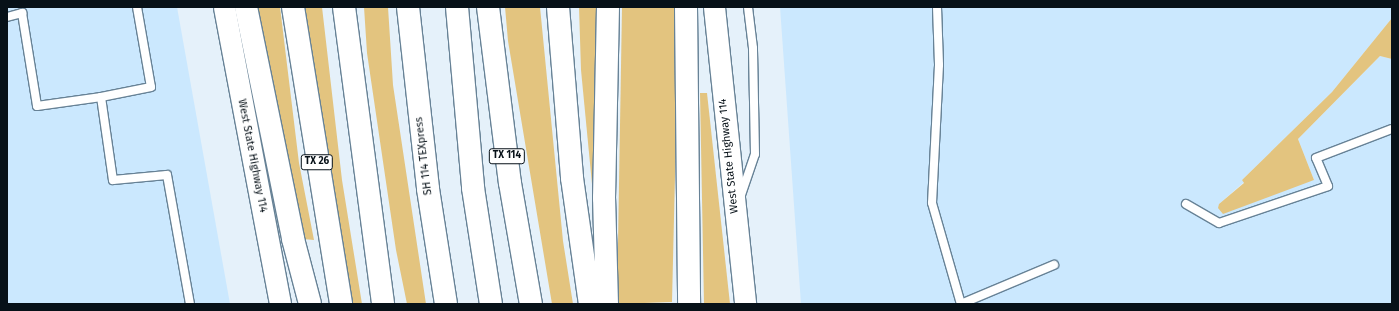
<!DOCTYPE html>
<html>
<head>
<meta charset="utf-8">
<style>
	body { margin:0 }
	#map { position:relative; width:1399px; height:311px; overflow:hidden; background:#e5f1fa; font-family:"Fira Sans",sans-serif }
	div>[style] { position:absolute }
	.built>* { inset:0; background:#cbe8fe }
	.green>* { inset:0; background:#e3c47f }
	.roads { filter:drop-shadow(1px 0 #678296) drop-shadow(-1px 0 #678296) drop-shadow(0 1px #678296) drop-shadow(0 -1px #678296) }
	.lane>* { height:8px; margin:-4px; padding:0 4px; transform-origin:4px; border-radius:4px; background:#fff }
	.secondary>* { height:21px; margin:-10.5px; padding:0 10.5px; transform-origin:10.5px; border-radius:10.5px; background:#fff }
	.highway>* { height:22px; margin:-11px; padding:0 11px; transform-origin:11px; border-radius:11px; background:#fff }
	span { translate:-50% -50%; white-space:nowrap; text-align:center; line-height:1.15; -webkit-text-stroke:4px #fff; paint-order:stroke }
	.shield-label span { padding:1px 3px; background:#fff; border:1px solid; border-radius:3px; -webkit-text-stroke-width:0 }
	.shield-label { font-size:10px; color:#071118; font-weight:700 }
	.street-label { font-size:11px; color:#071118 }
	.frame { position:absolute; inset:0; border:8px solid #071118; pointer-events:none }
</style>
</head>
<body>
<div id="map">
	<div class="built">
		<i style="clip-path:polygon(7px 7px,177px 7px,230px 304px,7px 304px)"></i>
		<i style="clip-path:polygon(780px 7px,1392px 7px,1392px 18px,1332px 92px,1242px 180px,1244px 182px,1219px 204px,1314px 180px,1298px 139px,1380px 56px,1392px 59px,1392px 304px,801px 304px)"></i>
	</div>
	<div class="green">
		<i style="clip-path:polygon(252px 7px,280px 7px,299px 163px,314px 240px,303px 239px)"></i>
		<i style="clip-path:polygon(305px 7px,322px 7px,342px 180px,362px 304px,352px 304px)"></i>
		<i style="clip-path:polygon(364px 7px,388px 7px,393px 85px,426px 304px,407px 304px,396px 250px,367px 53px)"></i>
		<i style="clip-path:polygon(505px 7px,540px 7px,563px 241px,573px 304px,552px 304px,508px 41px)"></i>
		<i style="clip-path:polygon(579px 7px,597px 7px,596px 152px,592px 184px,581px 70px)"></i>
		<i style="clip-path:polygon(622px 7px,675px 7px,676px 135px,672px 302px,617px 304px)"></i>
		<i style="clip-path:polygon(1392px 18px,1392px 59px,1380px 56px,1298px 139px,1314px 180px,1223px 214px,1218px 208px,1219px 204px,1244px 183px,1242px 180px,1332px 92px)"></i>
		<i style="clip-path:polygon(700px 93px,707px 93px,730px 304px,704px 304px)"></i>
	</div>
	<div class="roads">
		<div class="lane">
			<i style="left:137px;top:7px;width:81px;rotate:80.1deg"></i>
			<i style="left:151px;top:87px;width:51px;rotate:168.7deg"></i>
			<i style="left:101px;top:97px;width:84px;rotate:81.8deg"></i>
			<i style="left:113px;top:180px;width:54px;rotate:-5.3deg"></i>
			<i style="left:167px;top:175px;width:131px;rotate:79.9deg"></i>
			<i style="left:937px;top:7px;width:58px;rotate:88deg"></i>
			<i style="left:939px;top:65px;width:138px;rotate:92.9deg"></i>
			<i style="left:932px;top:203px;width:105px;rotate:74deg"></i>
			<i style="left:7px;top:17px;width:16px;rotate:-15deg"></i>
			<i style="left:22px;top:13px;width:94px;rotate:80.8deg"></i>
			<i style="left:37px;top:106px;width:65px;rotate:-8deg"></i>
			<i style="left:740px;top:198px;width:46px;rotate:-71.2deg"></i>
			<i style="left:755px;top:154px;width:106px;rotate:-91.1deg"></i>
			<i style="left:753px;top:48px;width:41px;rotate:-97deg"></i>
			<i style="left:1186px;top:204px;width:38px;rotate:30deg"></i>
			<i style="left:1219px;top:223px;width:115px;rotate:-18.7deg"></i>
			<i style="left:1328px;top:186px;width:30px;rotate:-113deg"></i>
			<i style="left:1316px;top:158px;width:81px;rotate:-20.9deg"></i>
			<i style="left:961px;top:304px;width:101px;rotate:-22.8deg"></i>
		</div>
		<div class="secondary">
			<i style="left:224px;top:7px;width:302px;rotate:79.3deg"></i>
			<i style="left:714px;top:7px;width:299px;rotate:84deg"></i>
		</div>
		<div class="highway">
			<i style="left:246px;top:7px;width:237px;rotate:78.5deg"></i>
			<i style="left:293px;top:239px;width:67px;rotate:75.3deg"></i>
			<i style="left:293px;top:7px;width:301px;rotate:80.8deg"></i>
			<i style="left:344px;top:7px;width:300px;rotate:82.5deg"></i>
			<i style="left:408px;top:7px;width:183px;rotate:83.7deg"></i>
			<i style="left:428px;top:189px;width:116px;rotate:81.1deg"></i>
			<i style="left:457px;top:7px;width:182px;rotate:84.9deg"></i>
			<i style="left:473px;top:188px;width:117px;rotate:81.2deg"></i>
			<i style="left:488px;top:7px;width:177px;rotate:82.9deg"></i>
			<i style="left:510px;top:183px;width:123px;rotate:80.2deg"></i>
			<i style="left:558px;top:7px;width:172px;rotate:85.3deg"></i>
			<i style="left:572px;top:178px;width:127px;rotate:81.9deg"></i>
			<i style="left:686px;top:7px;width:297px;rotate:89.4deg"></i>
			<i style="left:607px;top:304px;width:106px;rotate:-91.6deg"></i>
			<i style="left:604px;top:198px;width:191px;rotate:-88.8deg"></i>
		</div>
	</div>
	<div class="shield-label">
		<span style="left:507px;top:156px">TX 114</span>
		<span style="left:317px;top:162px">TX 26</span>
	</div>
	<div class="street-label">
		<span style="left:252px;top:156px;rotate:79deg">West State Highway 114</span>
		<span style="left:424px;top:156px;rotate:-97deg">SH 114 TEXpress</span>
		<span style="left:729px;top:156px;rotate:-96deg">West State Highway 114</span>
	</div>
	<div class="frame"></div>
</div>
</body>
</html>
